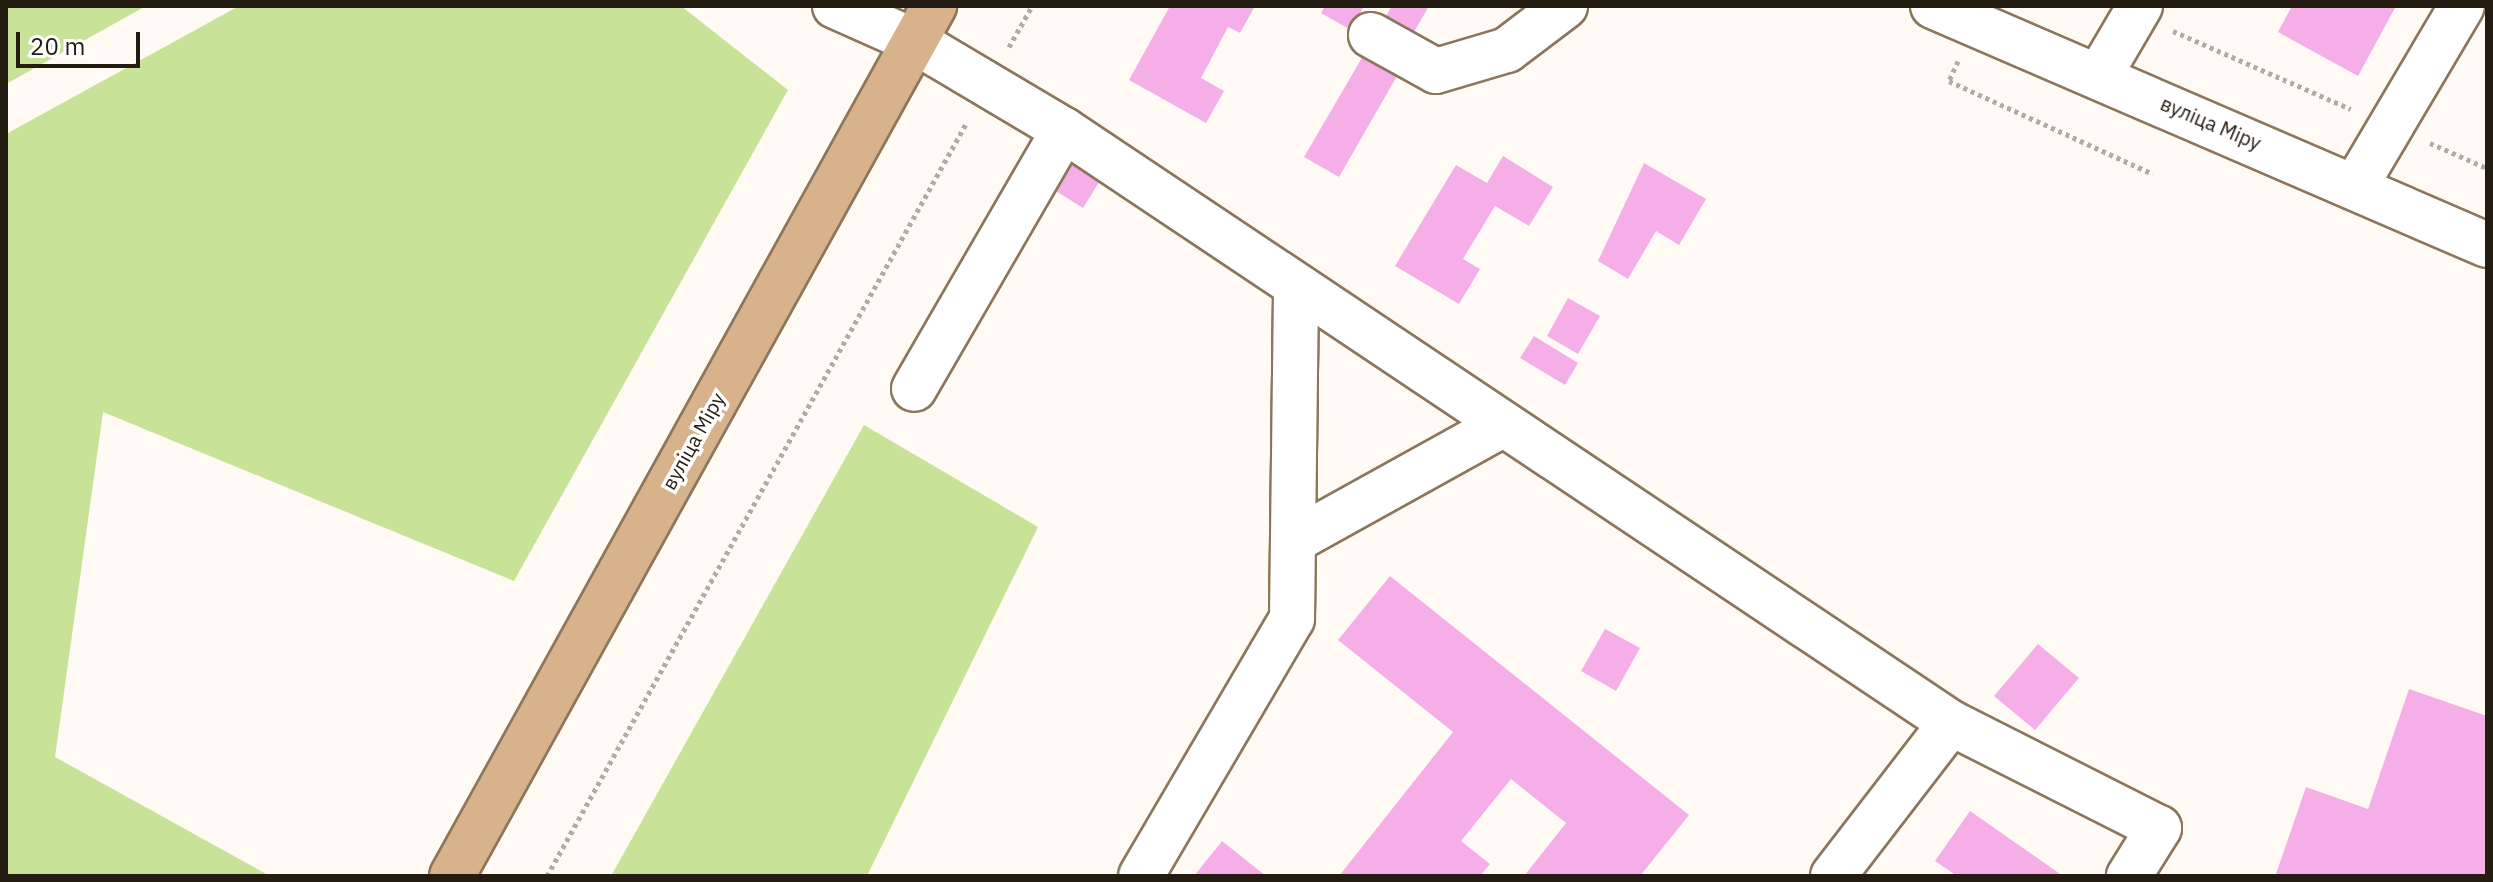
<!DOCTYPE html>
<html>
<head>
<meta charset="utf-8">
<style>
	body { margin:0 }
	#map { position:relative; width:2493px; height:882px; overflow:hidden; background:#fffaf4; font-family:"IBM Plex Sans",sans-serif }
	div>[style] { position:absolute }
	.green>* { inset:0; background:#c8e298 }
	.building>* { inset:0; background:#f6aee9 }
	.path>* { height:5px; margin-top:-2.5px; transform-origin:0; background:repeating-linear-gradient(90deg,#b1aba4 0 4px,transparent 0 8px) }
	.roads { filter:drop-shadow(2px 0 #8c765c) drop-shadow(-2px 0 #8c765c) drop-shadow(0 2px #8c765c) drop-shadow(0 -2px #8c765c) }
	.minor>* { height:44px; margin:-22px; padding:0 22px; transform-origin:22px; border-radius:22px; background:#fff }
	.major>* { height:44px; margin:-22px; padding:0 22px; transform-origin:22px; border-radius:22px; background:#d7b28a }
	span { translate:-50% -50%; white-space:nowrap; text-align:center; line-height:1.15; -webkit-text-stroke:7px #fff; paint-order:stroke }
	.street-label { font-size:20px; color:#241c11 }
	.frame { position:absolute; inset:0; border:8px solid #241c11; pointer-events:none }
	.scale { position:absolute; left:16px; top:32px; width:124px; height:36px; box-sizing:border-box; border:4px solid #241c11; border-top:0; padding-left:10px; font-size:24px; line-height:28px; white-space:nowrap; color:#241c11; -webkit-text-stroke:6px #fff; paint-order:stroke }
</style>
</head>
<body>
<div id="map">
	<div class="green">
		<i style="clip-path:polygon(6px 6px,146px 6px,6px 84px)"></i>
		<i style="clip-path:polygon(239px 6px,681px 6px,788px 90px,514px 581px,103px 412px,55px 757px,270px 876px,6px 876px,6px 134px)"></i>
		<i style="clip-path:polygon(864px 425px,1038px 527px,867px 876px,611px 876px)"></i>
	</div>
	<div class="building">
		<i style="clip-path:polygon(1170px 6px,1255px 6px,1240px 33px,1228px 27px,1201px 78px,1224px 91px,1206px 123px,1129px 80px)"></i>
		<i style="clip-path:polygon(1325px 6px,1364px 6px,1351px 30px,1321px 13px)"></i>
		<i style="clip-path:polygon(1392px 6px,1429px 6px,1410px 39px,1382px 23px)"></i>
		<i style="clip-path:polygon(2292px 6px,2396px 6px,2358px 76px,2278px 32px)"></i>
		<i style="clip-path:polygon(1363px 56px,1397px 76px,1339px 177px,1304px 157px)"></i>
		<i style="clip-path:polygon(1072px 149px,1106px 171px,1083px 208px,1048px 186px)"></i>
		<i style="clip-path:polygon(1503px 156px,1553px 187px,1529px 226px,1495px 206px,1463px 259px,1480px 269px,1459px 304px,1395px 266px,1456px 165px,1487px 183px)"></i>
		<i style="clip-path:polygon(1644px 163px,1706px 199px,1679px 245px,1656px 231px,1628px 279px,1598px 261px)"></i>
		<i style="clip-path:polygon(1568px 298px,1600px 316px,1578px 354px,1547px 336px)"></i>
		<i style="clip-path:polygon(1534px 336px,1578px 363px,1565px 385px,1520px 358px)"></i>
		<i style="clip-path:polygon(1390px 576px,1689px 815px,1640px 876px,1524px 876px,1566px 823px,1511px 779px,1461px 841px,1490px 864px,1480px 876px,1339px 876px,1453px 732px,1338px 640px)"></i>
		<i style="clip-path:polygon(1605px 629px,1640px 648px,1616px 691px,1581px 671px)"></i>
		<i style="clip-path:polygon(2038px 644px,2079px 678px,2035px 730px,1994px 696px)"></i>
		<i style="clip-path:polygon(2409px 689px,2487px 716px,2487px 876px,2276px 874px,2306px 787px,2368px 809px)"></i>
		<i style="clip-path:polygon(1970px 811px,2063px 876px,1957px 876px,1935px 861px)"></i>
		<i style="clip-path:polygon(1222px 841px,1266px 876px,1194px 876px)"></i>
	</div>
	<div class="path">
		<i style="left:2173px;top:31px;width:194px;rotate:23.7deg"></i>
		<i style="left:1009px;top:47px;width:47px;rotate:-60.7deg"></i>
		<i style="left:1958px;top:61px;width:22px;rotate:114deg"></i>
		<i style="left:1949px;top:81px;width:224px;rotate:24.5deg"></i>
		<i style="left:2430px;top:143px;width:62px;rotate:23.7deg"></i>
		<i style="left:547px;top:876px;width:863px;rotate:-60.88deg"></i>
	</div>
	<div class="roads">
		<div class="minor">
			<i style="left:835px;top:6px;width:86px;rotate:23.9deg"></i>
			<i style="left:914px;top:41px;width:174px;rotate:30.7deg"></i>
			<i style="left:1064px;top:130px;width:299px;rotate:120.1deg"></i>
			<i style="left:1933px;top:6px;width:603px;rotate:23.34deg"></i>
			<i style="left:1371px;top:35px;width:74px;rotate:29deg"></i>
			<i style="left:1436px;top:71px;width:74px;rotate:-16.5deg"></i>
			<i style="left:1507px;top:50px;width:73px;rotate:-37.2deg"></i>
			<i style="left:2099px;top:76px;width:81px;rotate:-59.6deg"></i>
			<i style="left:1064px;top:130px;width:1067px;rotate:33.76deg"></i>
			<i style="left:1951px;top:723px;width:233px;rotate:26.8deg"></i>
			<i style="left:2159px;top:828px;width:57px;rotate:122deg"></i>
			<i style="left:2356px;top:185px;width:208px;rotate:-59.4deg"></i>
			<i style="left:1293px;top:541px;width:239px;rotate:-29deg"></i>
			<i style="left:1141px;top:876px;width:298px;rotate:-59.6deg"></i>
			<i style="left:1292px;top:619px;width:331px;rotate:-89.3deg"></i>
			<i style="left:1833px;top:876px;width:193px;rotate:-52.4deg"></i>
		</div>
		<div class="major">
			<i style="left:452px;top:876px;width:995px;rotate:-61.01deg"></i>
		</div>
	</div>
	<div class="street-label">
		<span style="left:2211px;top:123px;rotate:23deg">вуліца Міру</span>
		<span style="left:693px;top:441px;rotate:-61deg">вуліца Міру</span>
	</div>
	<div class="frame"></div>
	<div class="scale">20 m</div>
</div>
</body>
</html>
